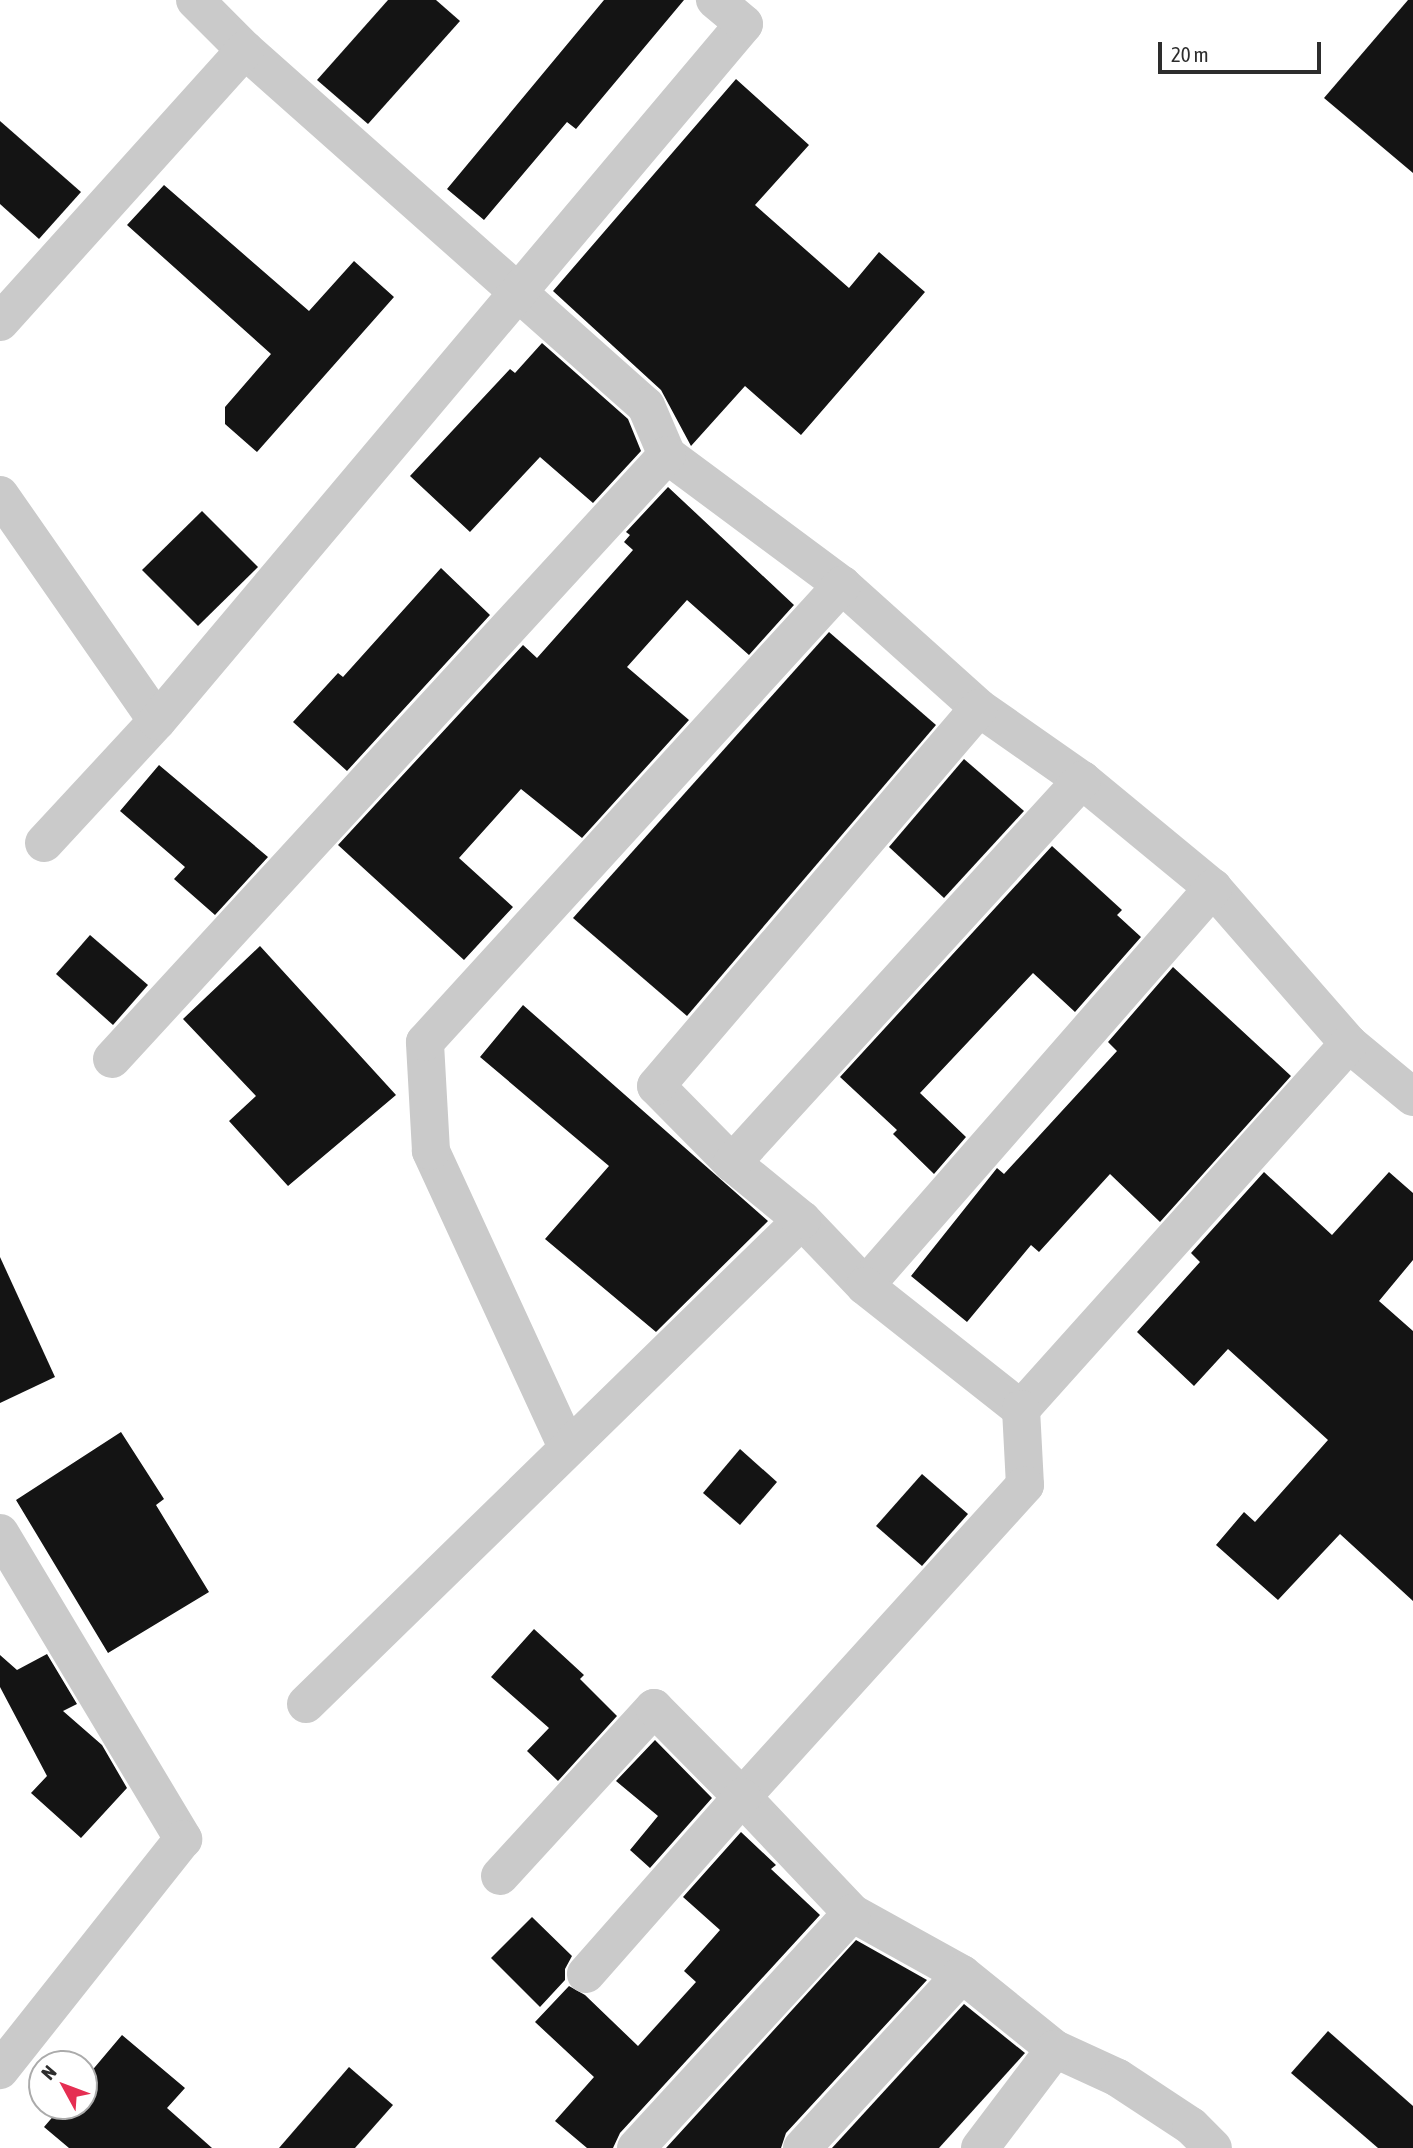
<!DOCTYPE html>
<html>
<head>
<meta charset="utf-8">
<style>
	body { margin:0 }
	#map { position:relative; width:1413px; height:2148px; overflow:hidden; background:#fff; font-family:"Asap Condensed",sans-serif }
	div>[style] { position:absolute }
	.building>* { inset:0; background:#141414 }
	.minor>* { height:38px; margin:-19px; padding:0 19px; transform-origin:19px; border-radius:19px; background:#cacaca }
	span { translate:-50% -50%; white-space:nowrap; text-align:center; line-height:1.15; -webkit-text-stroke:7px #fff; paint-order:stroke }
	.north { position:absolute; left:28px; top:2050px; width:70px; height:70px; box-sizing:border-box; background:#fff; border:2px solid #ababab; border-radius:50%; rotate:311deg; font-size:19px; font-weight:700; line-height:28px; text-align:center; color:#2d2d2d }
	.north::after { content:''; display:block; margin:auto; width:24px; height:32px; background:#e52e52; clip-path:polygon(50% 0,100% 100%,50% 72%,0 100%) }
	.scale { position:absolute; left:1158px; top:42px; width:163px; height:32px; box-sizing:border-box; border:4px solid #2d2d2d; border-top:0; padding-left:9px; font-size:21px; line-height:24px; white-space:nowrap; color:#2d2d2d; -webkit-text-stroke:5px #fff; paint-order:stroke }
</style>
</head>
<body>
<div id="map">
	<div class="building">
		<i style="clip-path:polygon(388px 0,436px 0,460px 21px,368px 124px,317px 80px)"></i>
		<i style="clip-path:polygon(604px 0,684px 0,576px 129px,567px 122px,484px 220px,447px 189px)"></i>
		<i style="clip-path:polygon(1408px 0,1413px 0,1413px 173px,1324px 98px)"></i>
		<i style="clip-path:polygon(736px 79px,809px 145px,755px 205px,849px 288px,879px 252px,925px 292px,801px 435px,745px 386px,691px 446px,661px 390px,553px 291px)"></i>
		<i style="clip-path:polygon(0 121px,81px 192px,39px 239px,0 204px)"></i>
		<i style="clip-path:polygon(164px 185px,309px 311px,354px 261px,394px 297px,257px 452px,225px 424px,225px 407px,271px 354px,127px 225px)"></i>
		<i style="clip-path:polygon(542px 343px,628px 419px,641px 451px,593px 503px,540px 457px,470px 532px,410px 476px,510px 369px,515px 373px)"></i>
		<i style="clip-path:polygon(668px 487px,794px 605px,749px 655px,687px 600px,627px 667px,689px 720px,582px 838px,521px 789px,459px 858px,513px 907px,464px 960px,338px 845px,523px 645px,537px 658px,633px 550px,624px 542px,630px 535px,626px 532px)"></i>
		<i style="clip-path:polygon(202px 511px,258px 567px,198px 626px,142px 570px)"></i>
		<i style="clip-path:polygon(441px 568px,490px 615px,347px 771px,293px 722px,338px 673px,343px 677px)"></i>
		<i style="clip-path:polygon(829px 632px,936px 725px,687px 1016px,573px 918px)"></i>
		<i style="clip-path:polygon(964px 759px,1024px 811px,944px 898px,889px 847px)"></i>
		<i style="clip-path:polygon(159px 765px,268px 857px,215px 915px,174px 879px,185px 867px,120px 811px)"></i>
		<i style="clip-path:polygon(1052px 846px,1122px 910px,1117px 915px,1141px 937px,1075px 1012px,1033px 973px,920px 1093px,966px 1137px,934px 1174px,893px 1134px,897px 1130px,840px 1077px)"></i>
		<i style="clip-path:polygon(90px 935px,148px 985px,113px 1025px,56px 974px)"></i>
		<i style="clip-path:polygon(260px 946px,396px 1095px,288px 1186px,229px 1121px,256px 1096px,183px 1019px)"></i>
		<i style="clip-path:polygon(1173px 967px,1291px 1076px,1160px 1222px,1110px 1174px,1039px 1252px,1031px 1245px,967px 1322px,911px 1276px,997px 1168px,1004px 1174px,1117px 1051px,1108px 1042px)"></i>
		<i style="clip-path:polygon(523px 1005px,768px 1221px,656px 1332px,545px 1239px,609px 1166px,480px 1057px)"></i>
		<i style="clip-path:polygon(1264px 1172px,1332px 1235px,1389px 1172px,1413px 1193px,1413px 1260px,1379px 1301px,1413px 1331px,1413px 1601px,1340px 1534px,1278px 1600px,1216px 1545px,1244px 1512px,1255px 1522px,1328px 1440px,1228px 1349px,1194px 1386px,1137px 1332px,1200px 1262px,1191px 1253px)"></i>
		<i style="clip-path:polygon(0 1257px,55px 1377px,0 1403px)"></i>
		<i style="clip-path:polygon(121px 1432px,164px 1499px,156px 1505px,209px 1592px,108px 1653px,16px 1500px)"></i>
		<i style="clip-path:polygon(740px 1449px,777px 1482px,740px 1525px,703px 1493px)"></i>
		<i style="clip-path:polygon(922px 1474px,968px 1514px,922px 1566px,876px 1526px)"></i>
		<i style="clip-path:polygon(534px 1629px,584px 1675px,580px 1679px,617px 1716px,558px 1781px,527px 1751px,549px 1728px,491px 1677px)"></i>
		<i style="clip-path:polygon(47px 1654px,77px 1704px,63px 1711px,102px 1745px,127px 1788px,81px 1838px,31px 1793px,47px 1776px,0 1687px,0 1655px,17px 1670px)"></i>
		<i style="clip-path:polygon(655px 1740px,712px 1798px,650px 1868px,630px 1850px,658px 1816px,616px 1781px)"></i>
		<i style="clip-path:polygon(741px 1832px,776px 1865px,771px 1869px,820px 1915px,620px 2133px,613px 2148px,587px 2148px,555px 2121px,594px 2077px,535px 2022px,569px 1986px,585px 1995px,638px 2046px,696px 1982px,684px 1971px,720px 1930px,683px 1897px)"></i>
		<i style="clip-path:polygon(532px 1917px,572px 1956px,565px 1969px,565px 1980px,540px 2007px,491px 1958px)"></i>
		<i style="clip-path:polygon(856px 1940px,927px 1980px,786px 2133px,781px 2148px,666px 2148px)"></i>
		<i style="clip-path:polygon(964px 2004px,1025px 2053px,939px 2148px,832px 2148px)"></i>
		<i style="clip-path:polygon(1328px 2031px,1413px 2106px,1413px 2148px,1378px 2148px,1291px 2073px)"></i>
		<i style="clip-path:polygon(122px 2035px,185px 2088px,167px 2108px,212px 2148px,69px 2148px,44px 2127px,62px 2106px,84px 2106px,84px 2080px)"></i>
		<i style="clip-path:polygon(349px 2067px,393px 2105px,355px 2148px,279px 2148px)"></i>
	</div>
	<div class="minor">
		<i style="left:195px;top:0;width:71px;rotate:45deg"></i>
		<i style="left:245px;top:50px;width:536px;rotate:41.6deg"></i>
		<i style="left:646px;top:406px;width:53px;rotate:66.8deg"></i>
		<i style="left:667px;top:455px;width:218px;rotate:36.6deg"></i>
		<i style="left:842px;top:585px;width:184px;rotate:41.9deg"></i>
		<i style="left:979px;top:708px;width:126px;rotate:35deg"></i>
		<i style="left:1082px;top:780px;width:170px;rotate:39.5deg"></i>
		<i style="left:1213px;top:888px;width:207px;rotate:48.9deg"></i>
		<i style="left:1349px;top:1044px;width:83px;rotate:39.6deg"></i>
		<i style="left:0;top:322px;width:366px;rotate:-48deg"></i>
		<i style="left:0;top:495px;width:275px;rotate:55.2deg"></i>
		<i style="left:44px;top:843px;width:166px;rotate:-47.2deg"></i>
		<i style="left:157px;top:721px;width:911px;rotate:-49.9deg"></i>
		<i style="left:744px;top:24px;width:38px;rotate:-140deg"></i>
		<i style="left:112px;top:1059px;width:820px;rotate:-47.42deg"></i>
		<i style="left:732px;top:1163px;width:108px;rotate:-134.6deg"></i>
		<i style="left:656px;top:1086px;width:497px;rotate:-49.5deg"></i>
		<i style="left:802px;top:1220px;width:91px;rotate:46.3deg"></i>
		<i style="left:865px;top:1286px;width:529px;rotate:-48.83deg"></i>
		<i style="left:865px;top:1286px;width:199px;rotate:38.3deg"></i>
		<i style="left:1021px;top:1409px;width:491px;rotate:-48.1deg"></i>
		<i style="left:1021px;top:1409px;width:76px;rotate:87deg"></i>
		<i style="left:1025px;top:1485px;width:421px;rotate:132.2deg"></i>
		<i style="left:742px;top:1797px;width:160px;rotate:46.5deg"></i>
		<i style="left:852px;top:1913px;width:126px;rotate:29deg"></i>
		<i style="left:962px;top:1974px;width:119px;rotate:38.9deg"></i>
		<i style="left:1055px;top:2049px;width:69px;rotate:24.7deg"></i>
		<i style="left:1118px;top:2078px;width:87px;rotate:33.3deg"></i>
		<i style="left:1191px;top:2126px;width:31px;rotate:45deg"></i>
		<i style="left:567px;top:1447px;width:326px;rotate:-114.7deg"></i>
		<i style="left:431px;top:1151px;width:109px;rotate:-93.2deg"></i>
		<i style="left:425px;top:1042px;width:619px;rotate:-47.62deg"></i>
		<i style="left:0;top:1533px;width:357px;rotate:59.1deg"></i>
		<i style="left:183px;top:1839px;width:295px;rotate:128.4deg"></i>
		<i style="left:306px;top:1704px;width:693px;rotate:-44.3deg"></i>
		<i style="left:802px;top:1220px;width:90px;rotate:-140.8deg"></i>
		<i style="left:732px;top:1163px;width:519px;rotate:-47.58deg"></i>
		<i style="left:500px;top:1876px;width:228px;rotate:-47.5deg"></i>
		<i style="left:654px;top:1708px;width:125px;rotate:45.3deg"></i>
		<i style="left:742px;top:1797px;width:236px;rotate:131.4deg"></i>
		<i style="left:636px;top:2148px;width:319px;rotate:-47.4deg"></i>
		<i style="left:802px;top:2148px;width:236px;rotate:-47.4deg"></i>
		<i style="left:980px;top:2148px;width:124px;rotate:-52.9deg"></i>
	</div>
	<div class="north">N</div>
	<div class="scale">20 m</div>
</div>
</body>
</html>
